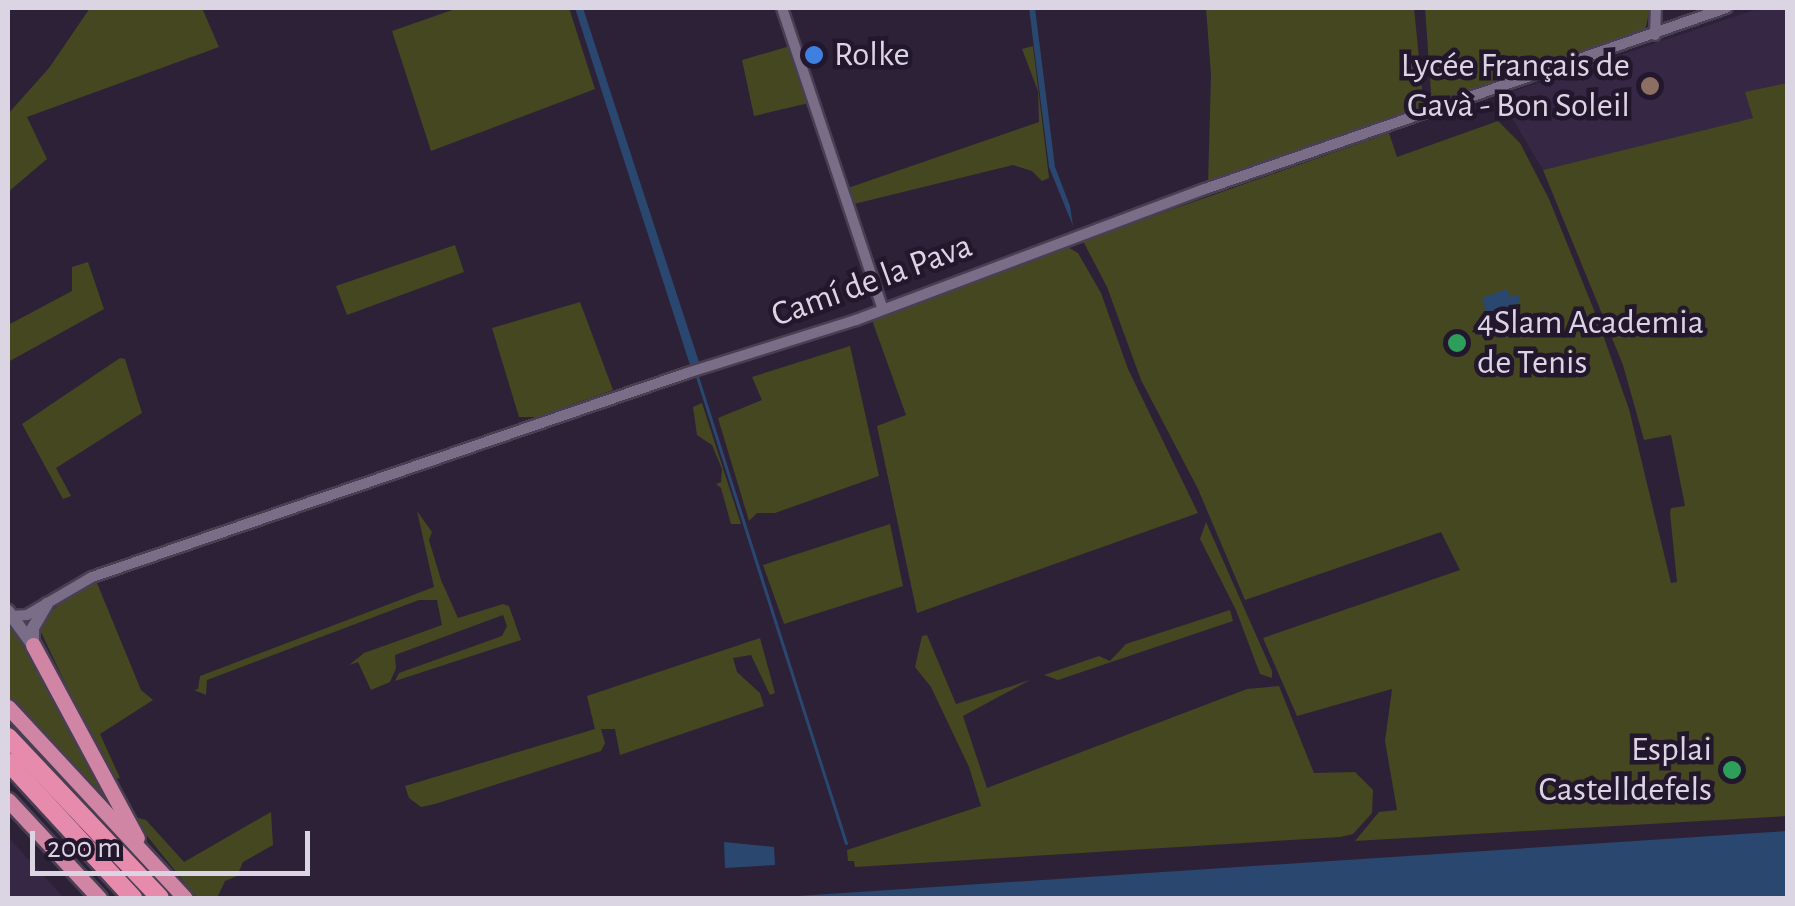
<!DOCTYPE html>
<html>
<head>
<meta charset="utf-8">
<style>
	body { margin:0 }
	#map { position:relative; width:1795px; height:906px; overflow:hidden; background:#2d2138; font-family:"Alegreya Sans",sans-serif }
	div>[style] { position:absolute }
	.built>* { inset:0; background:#362744 }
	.green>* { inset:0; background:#44471f }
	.water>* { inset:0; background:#29476f }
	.stream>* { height:2.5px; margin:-1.25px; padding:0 1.25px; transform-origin:1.25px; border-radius:1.25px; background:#29476f }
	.roads { filter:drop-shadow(2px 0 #483f52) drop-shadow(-2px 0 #483f52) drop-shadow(0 2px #483f52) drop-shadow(0 -2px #483f52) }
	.minor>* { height:10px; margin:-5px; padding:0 5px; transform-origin:5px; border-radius:5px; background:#7a6d88 }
	.tertiary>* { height:12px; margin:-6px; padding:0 6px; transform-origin:6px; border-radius:6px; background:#7a6d88 }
	.trunk>* { height:15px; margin:-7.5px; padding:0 7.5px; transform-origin:7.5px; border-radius:7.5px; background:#d085a5 }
	.motorway>* { height:18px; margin:-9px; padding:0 9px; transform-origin:9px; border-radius:9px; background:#e68bac }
	.dots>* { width:28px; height:28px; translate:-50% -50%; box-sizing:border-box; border:5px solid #23172e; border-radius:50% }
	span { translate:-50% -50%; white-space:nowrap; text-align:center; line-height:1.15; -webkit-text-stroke:9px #23172e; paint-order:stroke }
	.poi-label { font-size:35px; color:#dbd4e3 }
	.left { translate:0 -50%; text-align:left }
	.right { translate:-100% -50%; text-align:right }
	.street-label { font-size:35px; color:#dbd4e3 }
	.frame { position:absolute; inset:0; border:10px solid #dbd4e3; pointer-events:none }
	.scale { position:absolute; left:30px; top:831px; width:280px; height:45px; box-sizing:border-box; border:5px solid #dbd4e3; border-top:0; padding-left:12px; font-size:30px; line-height:35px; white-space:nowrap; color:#dbd4e3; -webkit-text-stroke:8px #23172e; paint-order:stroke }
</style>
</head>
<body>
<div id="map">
	<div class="built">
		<i style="clip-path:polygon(1760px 8px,1787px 8px,1787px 83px,1746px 93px,1754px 118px,1543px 170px,1499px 96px)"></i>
		<i style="clip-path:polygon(8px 837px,64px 898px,8px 898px)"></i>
	</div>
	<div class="green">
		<i style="clip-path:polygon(90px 8px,202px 8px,219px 47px,27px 117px,47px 159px,8px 192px,8px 114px,49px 68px)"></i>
		<i style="clip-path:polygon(458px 8px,569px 8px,595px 89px,431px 151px,392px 31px)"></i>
		<i style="clip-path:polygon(1206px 8px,1414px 8px,1424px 108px,1208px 185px,1211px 75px)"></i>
		<i style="clip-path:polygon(1425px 8px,1650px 8px,1645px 31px,1432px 106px)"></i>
		<i style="clip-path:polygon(790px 46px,809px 103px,754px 116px,742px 60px)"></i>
		<i style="clip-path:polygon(1033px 46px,1049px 178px,1042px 181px,1032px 171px,1013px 165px,850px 205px,845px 189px,1039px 122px,1038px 91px,1022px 49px)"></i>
		<i style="clip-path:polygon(1787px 83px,1787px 816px,1355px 841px,1379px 812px,1397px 810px,1385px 741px,1392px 689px,1297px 716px,1263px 638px,1460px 570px,1441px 532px,1245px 600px,1198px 489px,1141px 380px,1107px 287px,1083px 241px,1389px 133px,1397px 157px,1498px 121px,1520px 143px,1549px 199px,1596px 315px,1629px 409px,1671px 583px,1677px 582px,1670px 513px,1671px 508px,1685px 506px,1671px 435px,1644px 440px,1623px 365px,1543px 170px,1753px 118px,1745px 92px)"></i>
		<i style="clip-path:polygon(455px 245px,464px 272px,347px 315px,336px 286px)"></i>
		<i style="clip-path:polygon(1066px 246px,1078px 253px,1101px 293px,1128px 369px,1198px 513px,917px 613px,877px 426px,906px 415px,872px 320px,911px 301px)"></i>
		<i style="clip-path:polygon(88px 262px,104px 309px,8px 362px,8px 325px,72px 291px,72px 267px)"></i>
		<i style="clip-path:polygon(580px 302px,613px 390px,537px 417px,519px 417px,492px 328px)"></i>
		<i style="clip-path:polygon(850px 346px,879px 476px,775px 513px,757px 513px,749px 521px,718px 418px,762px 400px,752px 377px)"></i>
		<i style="clip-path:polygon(120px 358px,125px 359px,142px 413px,56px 468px,71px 496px,63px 499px,22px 424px)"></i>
		<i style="clip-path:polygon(702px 403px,741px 524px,731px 524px,721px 488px,716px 484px,721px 482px,722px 469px,712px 445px,697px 435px,693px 407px)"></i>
		<i style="clip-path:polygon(417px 511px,432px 532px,429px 540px,441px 580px,458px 618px,503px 604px,509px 606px,521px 640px,395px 681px,399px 673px,502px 636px,507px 626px,503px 615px,395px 655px,396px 668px,390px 682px,371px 690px,358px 662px,349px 665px,364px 653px,442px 625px,437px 600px,419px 600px,207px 680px,206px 695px,194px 690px,198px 689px,200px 676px,434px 587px)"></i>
		<i style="clip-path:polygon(1206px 522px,1272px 671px,1272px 678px,1260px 674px,1236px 610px,1200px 539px)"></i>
		<i style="clip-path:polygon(890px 524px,903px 586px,784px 624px,763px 565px)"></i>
		<i style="clip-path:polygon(97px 583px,141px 690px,153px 700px,100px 734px,120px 778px,111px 780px,40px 630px,54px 609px,73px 593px)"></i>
		<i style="clip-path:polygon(1230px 610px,1233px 621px,1058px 680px,1044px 675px,1099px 656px,1110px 661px,1126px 644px)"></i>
		<i style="clip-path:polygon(8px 623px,53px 693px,113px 812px,8px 696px)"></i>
		<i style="clip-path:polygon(927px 635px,956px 704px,1030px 680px,963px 716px,987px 788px,1247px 689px,1279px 686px,1314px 773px,1355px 772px,1373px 790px,1372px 813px,1353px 834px,1340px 837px,855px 867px,854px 861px,848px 861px,847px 850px,981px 806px,969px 767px,931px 687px,915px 667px,922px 636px)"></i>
		<i style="clip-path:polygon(760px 638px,775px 693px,770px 695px,751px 655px,733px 658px,737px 672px,760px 693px,764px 706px,620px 755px,615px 729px,601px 729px,605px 743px,601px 751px,435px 804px,421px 807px,409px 798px,405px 786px,595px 729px,587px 696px)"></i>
		<i style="clip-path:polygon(271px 812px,273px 845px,243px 862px,237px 876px,225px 881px,217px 898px,197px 898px,131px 816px,146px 820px,184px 862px)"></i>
	</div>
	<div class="water">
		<i style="clip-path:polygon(575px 8px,583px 8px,699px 362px,690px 365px)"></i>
		<i style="clip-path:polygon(1029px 8px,1035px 8px,1055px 167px,1070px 206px,1073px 226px,1049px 167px)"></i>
		<i style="clip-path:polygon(1507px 289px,1510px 297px,1518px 294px,1520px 302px,1487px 314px,1482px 298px)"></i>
		<i style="clip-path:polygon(1787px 831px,1787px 898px,767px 898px)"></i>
		<i style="clip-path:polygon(724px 842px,774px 847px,775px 865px,725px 868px)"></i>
	</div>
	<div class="stream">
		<i style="left:697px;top:375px;width:491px;rotate:72.3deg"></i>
	</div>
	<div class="roads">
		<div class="minor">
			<i style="left:782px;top:8px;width:315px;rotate:71.5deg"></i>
			<i style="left:1655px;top:35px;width:27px;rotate:-88deg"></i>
			<i style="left:12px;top:616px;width:15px;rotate:-4deg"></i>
			<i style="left:27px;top:615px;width:75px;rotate:-30.3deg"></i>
			<i style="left:92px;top:577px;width:629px;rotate:-18.92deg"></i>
			<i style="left:687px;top:373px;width:177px;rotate:-17.4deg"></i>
			<i style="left:856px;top:320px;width:373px;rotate:-20.6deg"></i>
			<i style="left:1205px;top:189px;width:552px;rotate:-19.16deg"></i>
		</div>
		<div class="tertiary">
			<i style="left:8px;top:611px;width:39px;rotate:54deg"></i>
			<i style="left:33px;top:645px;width:17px;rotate:-90deg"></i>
			<i style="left:33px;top:628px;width:28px;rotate:-60deg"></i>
		</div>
		<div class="trunk">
			<i style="left:33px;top:645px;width:219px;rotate:61.7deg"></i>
			<i style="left:8px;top:707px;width:260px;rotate:47.2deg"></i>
			<i style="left:8px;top:800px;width:134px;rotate:47.1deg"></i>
		</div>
		<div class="motorway">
			<i style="left:8px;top:737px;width:221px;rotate:46.6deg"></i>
			<i style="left:8px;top:762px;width:185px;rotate:47.4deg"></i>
		</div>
	</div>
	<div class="dots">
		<i style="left:814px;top:55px;background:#3f7fe0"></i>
		<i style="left:1650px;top:86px;background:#8d6e63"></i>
		<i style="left:1457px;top:343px;background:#2e9e5b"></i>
		<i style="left:1732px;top:770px;background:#2e9e5b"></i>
	</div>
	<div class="poi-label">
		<span class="left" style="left:834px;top:55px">Rolke</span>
		<span class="right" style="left:1630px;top:86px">Lycée Français de<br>Gavà - Bon Soleil</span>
		<span class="left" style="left:1477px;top:343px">4Slam Academia<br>de Tenis</span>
		<span class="right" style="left:1712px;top:770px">Esplai<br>Castelldefels</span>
	</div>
	<div class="street-label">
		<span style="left:872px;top:281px;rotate:-20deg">Camí de la Pava</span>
	</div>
	<div class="frame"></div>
	<div class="scale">200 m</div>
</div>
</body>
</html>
